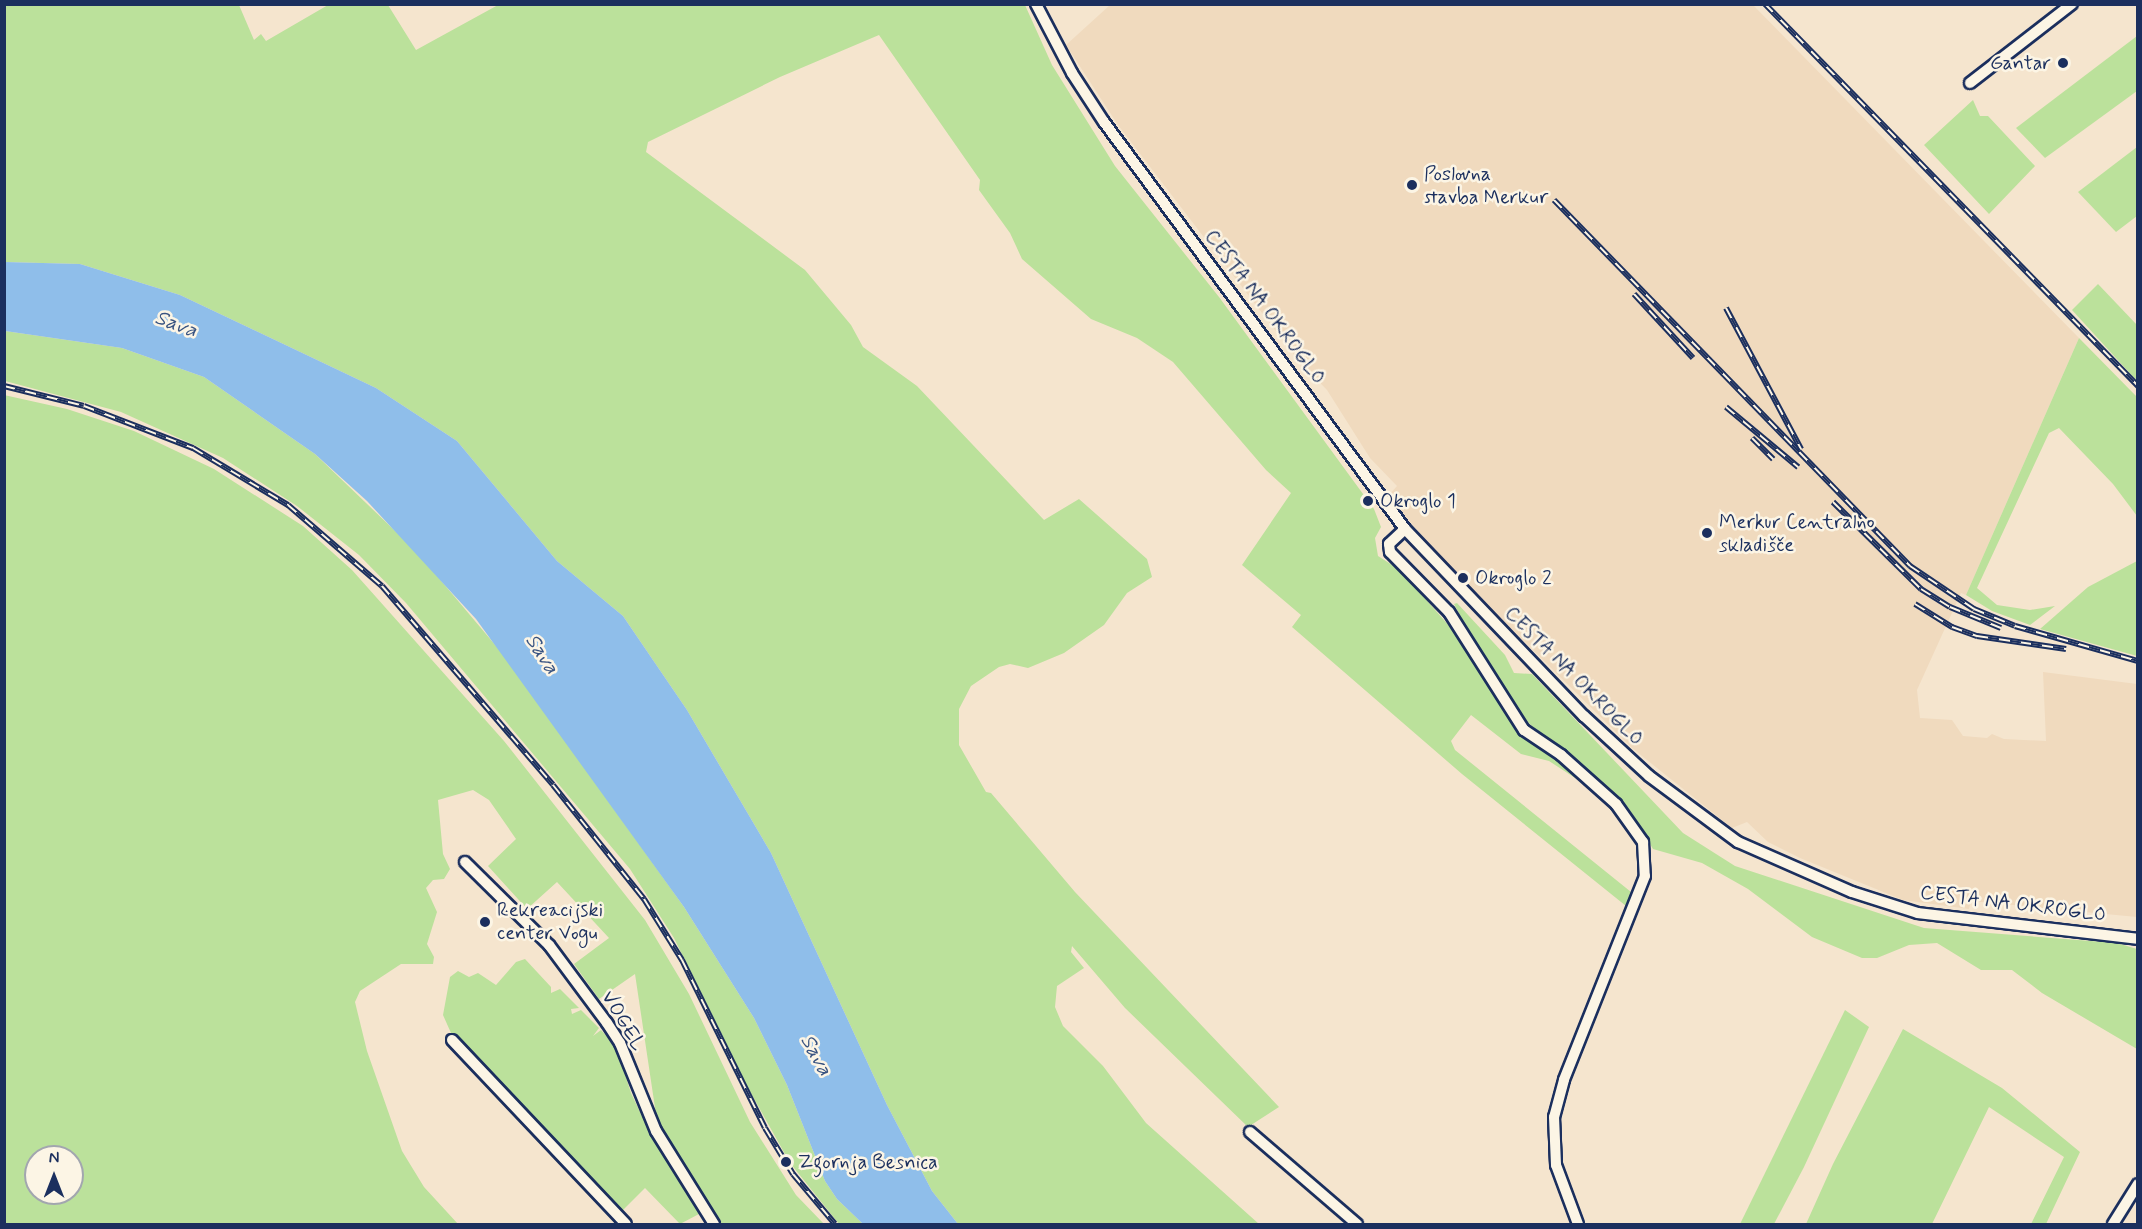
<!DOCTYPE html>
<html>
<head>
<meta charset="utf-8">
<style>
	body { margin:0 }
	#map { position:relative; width:2142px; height:1229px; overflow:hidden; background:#f5e5ce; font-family:Mynerve,sans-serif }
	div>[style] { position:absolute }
	.built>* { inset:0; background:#f0dabe }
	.green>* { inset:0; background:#bbe19b }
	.water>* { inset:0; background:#8fbeea }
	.roads { filter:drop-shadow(2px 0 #1b2f5e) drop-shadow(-2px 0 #1b2f5e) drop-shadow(0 2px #1b2f5e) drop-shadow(0 -2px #1b2f5e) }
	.street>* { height:10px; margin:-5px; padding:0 5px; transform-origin:5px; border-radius:5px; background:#fcf5e5 }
	.rail>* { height:6px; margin-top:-3px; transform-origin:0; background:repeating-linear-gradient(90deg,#fcf5e5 0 11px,#1b2f5e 0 22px); box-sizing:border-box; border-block:2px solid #1b2f5e }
	.dots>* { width:16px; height:16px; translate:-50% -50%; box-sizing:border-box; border:3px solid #fcf5e5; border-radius:50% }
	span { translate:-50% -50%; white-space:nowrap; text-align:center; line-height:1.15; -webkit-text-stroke:5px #fcf5e5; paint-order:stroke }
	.poi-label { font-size:20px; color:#1b2f5e }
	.right { translate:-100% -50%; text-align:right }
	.left { translate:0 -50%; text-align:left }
	.street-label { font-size:20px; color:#1b2f5e }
	.water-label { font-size:21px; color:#385381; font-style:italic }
	.frame { position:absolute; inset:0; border:6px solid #1b2f5e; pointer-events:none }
	.north { position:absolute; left:24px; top:1145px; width:60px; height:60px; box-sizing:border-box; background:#fcf5e5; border:2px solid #a2a6af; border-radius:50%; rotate:0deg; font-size:16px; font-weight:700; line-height:24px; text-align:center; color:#1b2f5e }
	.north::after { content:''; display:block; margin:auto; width:21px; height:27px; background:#1b2f5e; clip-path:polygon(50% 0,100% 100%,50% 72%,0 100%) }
</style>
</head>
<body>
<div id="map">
	<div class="built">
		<i style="clip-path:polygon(1110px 5px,1753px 5px,2079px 338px,1966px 595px,1961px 593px,1917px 690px,1920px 718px,1952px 720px,1963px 736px,1987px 738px,1992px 734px,2004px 739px,2046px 741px,2043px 672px,2137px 684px,2137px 917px,1971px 901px,1969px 909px,1903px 900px,1800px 858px,1768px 842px,1747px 822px,1732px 828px,1632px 748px,1466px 584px,1387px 497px,1397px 486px,1370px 458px,1327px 390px,1298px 360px,1118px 125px,1066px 45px)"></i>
	</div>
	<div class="green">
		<i style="clip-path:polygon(5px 5px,239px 5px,254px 40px,261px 34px,266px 41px,328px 5px,388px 5px,416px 50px,498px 5px,1025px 5px,1052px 65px,1115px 166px,1219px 297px,1374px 509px,1381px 527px,1375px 538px,1378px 556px,1400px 570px,1458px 636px,1520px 732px,1592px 789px,1549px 761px,1521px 754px,1471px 715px,1451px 741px,1455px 750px,1636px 896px,1631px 910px,1462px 774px,1292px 627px,1301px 615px,1242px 565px,1291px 493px,1266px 470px,1173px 362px,1137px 338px,1091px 319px,1022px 259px,1010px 233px,979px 190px,980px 180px,879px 35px,780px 77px,648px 142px,646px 152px,805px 270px,851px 325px,863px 347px,917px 386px,1044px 520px,1079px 499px,1147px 559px,1152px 577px,1127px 593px,1104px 625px,1064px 653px,1028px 668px,1010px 664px,999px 667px,971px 686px,959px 709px,959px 745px,986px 792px,991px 793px,1075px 892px,1279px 1107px,1248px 1127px,1125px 1008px,1072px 946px,1071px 952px,1084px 968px,1057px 986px,1055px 1007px,1063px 1026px,1103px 1066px,1146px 1123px,1259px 1224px,958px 1224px,932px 1191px,887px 1105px,771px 853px,687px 710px,623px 616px,557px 561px,457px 441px,376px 388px,180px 295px,80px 264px,5px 262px)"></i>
		<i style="clip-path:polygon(2137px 36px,2137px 91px,2045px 158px,2016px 128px)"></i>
		<i style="clip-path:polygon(1973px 100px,1980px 116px,1988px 116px,2035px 166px,1989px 214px,1924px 145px)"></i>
		<i style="clip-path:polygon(2137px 147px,2137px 216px,2116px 232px,2078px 192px)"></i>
		<i style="clip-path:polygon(2098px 284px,2137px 325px,2137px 381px,2072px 310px)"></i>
		<i style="clip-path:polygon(5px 331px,122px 348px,204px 377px,315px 454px,416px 551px,507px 659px,684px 907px,754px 1018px,787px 1085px,825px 1181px,837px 1199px,863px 1224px,839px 1224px,790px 1163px,743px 1079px,674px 938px,630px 869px,406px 603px,359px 555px,297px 506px,223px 458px,121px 412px,5px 381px)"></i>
		<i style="clip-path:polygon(2079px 338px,2137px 397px,2137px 516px,2113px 484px,2059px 428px,2049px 433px,1977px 588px,1997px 605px,2030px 610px,2055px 606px,2030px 625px,1992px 611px,1966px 595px)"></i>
		<i style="clip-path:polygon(evenodd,4px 395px,67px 409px,134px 431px,214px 469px,303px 526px,352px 570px,504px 741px,645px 920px,689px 994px,750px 1122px,796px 1195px,824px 1224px,721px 1224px,657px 1121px,635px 974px,599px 999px,574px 964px,609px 938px,557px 882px,527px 909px,488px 866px,516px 839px,489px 800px,473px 790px,438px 800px,443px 854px,450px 869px,444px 879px,433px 880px,426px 888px,437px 912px,427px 944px,434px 957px,433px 964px,401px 964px,360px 991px,355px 1002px,367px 1051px,402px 1151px,424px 1187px,458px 1224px,5px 1224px,4px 395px,36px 1157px,72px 1157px,72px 1193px,36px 1193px,36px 1157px)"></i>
		<i style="clip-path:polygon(2137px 561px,2137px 656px,2040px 629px,2088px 587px)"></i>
		<i style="clip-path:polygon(1457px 603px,1505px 655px,1514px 673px,1532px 674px,1683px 833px,1735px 866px,1924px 928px,2117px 943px,2137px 949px,2137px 1049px,2042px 993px,2012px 970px,1981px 970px,1937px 943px,1909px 945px,1877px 958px,1862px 958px,1812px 937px,1748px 889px,1702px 863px,1653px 849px,1631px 812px,1517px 713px,1474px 642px,1454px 604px)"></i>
		<i style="clip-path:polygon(525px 959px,551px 987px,551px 993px,560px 989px,579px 1008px,571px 1009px,572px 1014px,581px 1010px,599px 1028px,593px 1036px,601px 1030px,616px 1046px,631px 1093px,651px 1135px,710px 1224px,699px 1214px,680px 1224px,645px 1188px,622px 1211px,451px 1033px,443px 1015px,450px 977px,458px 971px,469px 977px,478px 973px,496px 985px,516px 962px)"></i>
		<i style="clip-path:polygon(1845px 1010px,1869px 1027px,1804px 1167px,1774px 1224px,1740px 1224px)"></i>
		<i style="clip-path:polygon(1903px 1029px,2002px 1088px,2080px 1152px,2046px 1224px,2031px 1224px,2064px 1157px,1989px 1107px,1932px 1224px,1806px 1224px,1833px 1164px)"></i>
	</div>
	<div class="water">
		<i style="clip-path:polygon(5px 262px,80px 264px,180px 295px,376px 388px,457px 441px,557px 561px,623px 616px,687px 710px,771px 853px,887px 1105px,932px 1191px,958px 1224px,863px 1224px,837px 1199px,825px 1181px,787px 1085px,754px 1018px,684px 907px,476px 619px,367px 501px,315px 454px,204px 377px,122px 348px,5px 331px)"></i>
	</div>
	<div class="roads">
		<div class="street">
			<i style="left:1036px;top:4px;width:78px;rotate:62.4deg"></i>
			<i style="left:1072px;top:73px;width:59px;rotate:56.9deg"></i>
			<i style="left:1104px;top:122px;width:506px;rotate:53.51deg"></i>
			<i style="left:1405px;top:529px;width:259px;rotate:46.3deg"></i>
			<i style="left:1584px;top:716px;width:88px;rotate:42.7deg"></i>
			<i style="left:1649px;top:776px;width:111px;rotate:36.6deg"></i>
			<i style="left:1738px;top:842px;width:124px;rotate:23.7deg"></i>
			<i style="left:1852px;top:892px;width:69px;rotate:17.7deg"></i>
			<i style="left:1918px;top:913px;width:222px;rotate:6.7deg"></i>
			<i style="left:1970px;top:83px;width:129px;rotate:-37.8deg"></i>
			<i style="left:1405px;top:529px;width:22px;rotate:137deg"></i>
			<i style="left:1389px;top:544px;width:8px;rotate:83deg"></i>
			<i style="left:1390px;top:552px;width:84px;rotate:45.5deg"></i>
			<i style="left:1449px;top:612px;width:140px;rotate:57.6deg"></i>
			<i style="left:1524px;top:730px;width:45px;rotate:34deg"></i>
			<i style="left:1561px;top:755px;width:74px;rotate:41.7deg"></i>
			<i style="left:1616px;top:804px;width:47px;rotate:54.6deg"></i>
			<i style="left:1643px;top:842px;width:34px;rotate:87deg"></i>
			<i style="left:1645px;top:876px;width:219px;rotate:111.7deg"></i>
			<i style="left:1564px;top:1080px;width:38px;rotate:105deg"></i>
			<i style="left:1554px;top:1117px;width:48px;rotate:87.6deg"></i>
			<i style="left:1556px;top:1165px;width:63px;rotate:69.6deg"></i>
			<i style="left:465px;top:862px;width:118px;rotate:44.7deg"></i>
			<i style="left:549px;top:945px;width:97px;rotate:53.4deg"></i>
			<i style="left:607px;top:1023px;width:24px;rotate:57deg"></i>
			<i style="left:620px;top:1043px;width:95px;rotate:67.8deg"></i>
			<i style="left:656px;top:1131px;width:110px;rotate:58.1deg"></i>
			<i style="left:452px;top:1040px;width:253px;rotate:46.6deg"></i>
			<i style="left:1250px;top:1132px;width:141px;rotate:40.7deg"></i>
			<i style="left:2113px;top:1224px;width:47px;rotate:-58deg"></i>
		</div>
	</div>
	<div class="rail">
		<i style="left:1765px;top:4px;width:534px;rotate:45.68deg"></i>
		<i style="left:1554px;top:200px;width:511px;rotate:45.79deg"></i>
		<i style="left:1910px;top:566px;width:77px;rotate:33.9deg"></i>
		<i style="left:1974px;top:609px;width:44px;rotate:22.5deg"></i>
		<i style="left:2015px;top:626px;width:128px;rotate:15.9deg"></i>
		<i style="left:1634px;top:294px;width:87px;rotate:47.3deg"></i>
		<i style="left:1726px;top:308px;width:160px;rotate:62deg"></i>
		<i style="left:4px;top:386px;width:82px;rotate:14deg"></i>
		<i style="left:84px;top:406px;width:117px;rotate:21.1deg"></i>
		<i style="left:193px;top:448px;width:111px;rotate:31deg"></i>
		<i style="left:288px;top:505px;width:124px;rotate:40.8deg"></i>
		<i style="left:382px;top:586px;width:262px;rotate:49.3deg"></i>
		<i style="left:553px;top:785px;width:146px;rotate:51.4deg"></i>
		<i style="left:644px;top:899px;width:72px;rotate:58.1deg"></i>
		<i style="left:682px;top:960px;width:187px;rotate:63.7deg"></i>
		<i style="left:765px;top:1128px;width:54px;rotate:58.7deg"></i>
		<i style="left:793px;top:1174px;width:65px;rotate:50deg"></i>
		<i style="left:1726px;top:407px;width:94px;rotate:39.8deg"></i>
		<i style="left:1752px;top:438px;width:30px;rotate:45deg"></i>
		<i style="left:1833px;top:502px;width:124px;rotate:44.7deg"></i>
		<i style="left:1921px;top:589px;width:34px;rotate:32deg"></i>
		<i style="left:1950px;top:607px;width:55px;rotate:22.4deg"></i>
		<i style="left:1915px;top:604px;width:44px;rotate:31.9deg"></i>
		<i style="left:1952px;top:627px;width:27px;rotate:20deg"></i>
		<i style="left:1977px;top:636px;width:90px;rotate:8.3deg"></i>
	</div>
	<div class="dots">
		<i style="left:2063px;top:63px;background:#1b2f5e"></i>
		<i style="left:1412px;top:185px;background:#1b2f5e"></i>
		<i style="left:1368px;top:501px;background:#1b2f5e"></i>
		<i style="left:1707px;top:533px;background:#1b2f5e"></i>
		<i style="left:1463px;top:578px;background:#1b2f5e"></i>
		<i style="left:485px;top:922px;background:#1b2f5e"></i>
		<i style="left:786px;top:1162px;background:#1b2f5e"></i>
	</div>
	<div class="poi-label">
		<span class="right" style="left:2051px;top:63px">Gantar</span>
		<span class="left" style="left:1424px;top:186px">Poslovna<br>stavba Merkur</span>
		<span class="left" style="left:1380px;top:501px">Okroglo 1</span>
		<span class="left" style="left:1719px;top:534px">Merkur Centralno<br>skladišče</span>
		<span class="left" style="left:1475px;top:578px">Okroglo 2</span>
		<span class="left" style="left:497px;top:922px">Rekreacijski<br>center Vogu</span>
		<span class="left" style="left:798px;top:1162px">Zgornja Besnica</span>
	</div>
	<div class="street-label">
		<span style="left:1265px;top:307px;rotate:53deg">CESTA NA OKROGLO</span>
		<span style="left:1574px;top:676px;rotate:45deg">CESTA NA OKROGLO</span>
		<span style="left:2013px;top:904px;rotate:7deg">CESTA NA OKROGLO</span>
		<span style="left:623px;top:1021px;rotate:59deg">VOGEL</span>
	</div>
	<div class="water-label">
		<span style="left:176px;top:324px;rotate:20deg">Sava</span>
		<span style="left:542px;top:654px;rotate:57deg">Sava</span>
		<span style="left:816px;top:1055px;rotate:61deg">Sava</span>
	</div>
	<div class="frame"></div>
	<div class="north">N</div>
</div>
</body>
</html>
